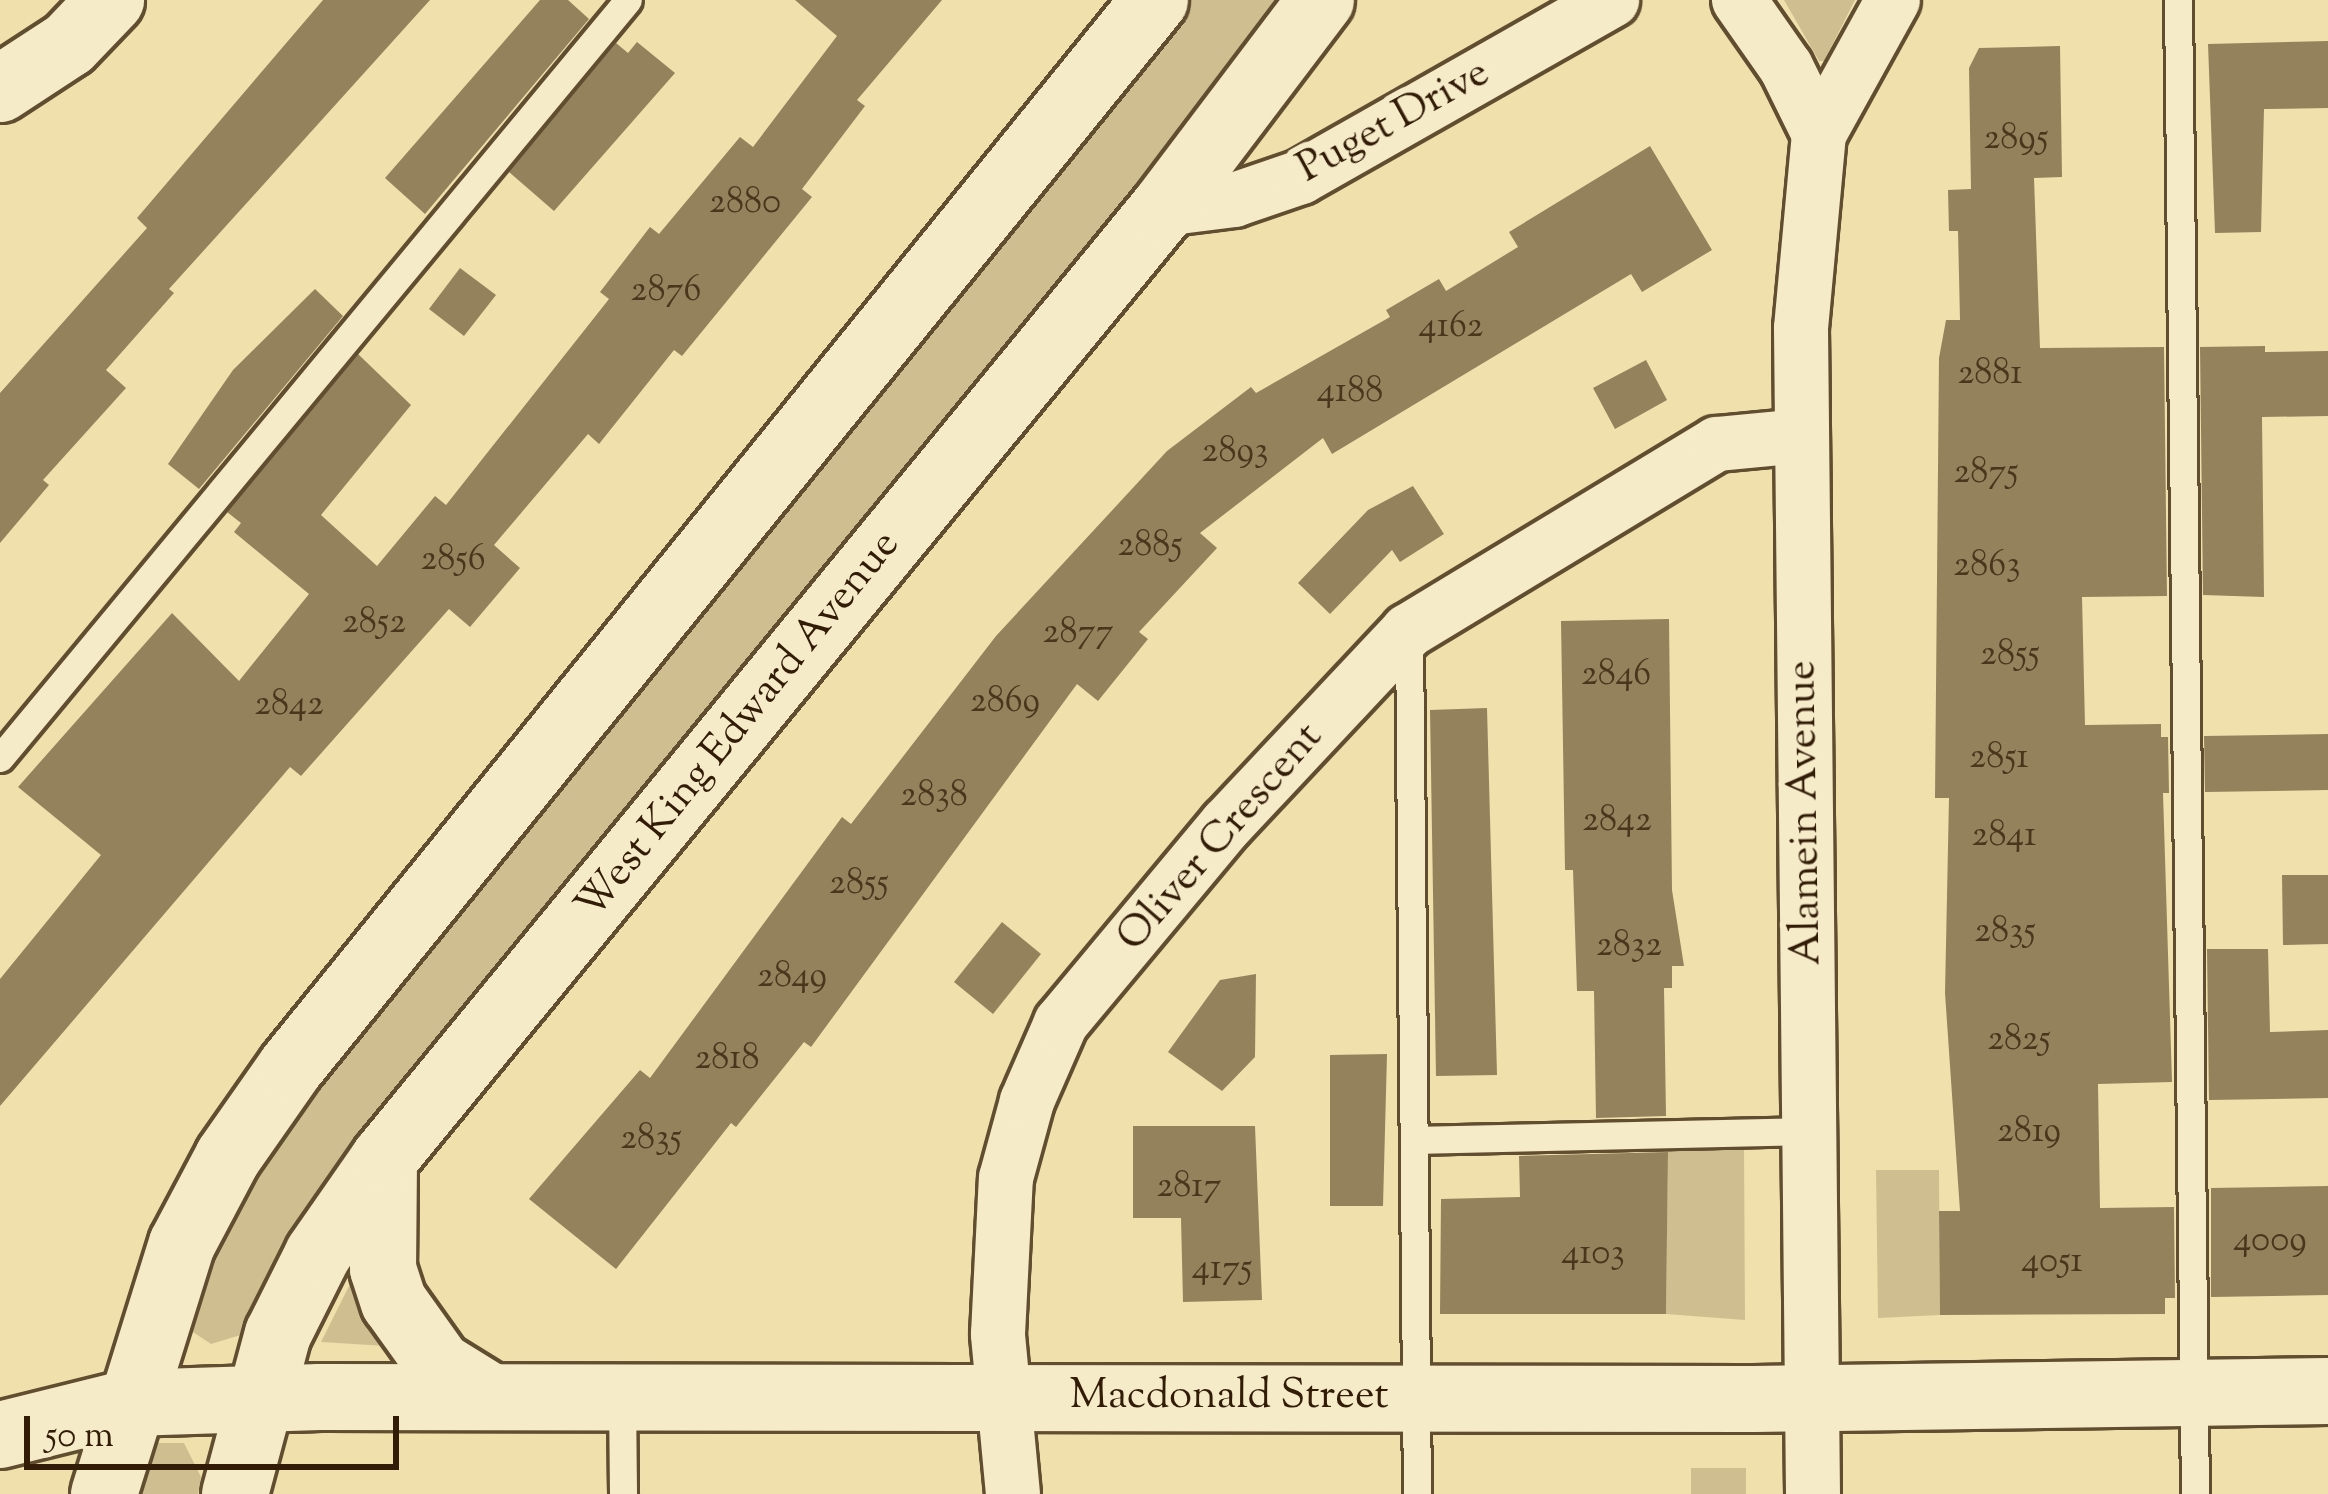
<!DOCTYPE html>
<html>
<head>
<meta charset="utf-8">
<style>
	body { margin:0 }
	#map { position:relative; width:2328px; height:1494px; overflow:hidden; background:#efe0ac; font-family:"Sorts Mill Goudy",serif }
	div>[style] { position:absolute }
	.green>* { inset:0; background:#cfbf90 }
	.building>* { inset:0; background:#94825d }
	.roads { filter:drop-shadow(3px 0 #614d30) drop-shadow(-3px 0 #614d30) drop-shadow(0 3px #614d30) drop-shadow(0 -3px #614d30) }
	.service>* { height:27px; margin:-13.5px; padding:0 13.5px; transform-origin:13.5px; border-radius:13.5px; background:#f5ebc9 }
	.minor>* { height:54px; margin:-27px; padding:0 27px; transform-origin:27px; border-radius:27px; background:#f5ebc9 }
	.tertiary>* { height:66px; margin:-33px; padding:0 33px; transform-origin:33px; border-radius:33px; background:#f5ebc9 }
	.secondary>* { height:66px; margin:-33px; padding:0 33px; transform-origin:33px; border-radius:33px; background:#f5ebc9 }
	span { translate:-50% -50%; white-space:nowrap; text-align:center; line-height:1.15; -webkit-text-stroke:12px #f5ebc9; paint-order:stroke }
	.number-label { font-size:36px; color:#4a361c }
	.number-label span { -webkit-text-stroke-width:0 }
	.street-label { font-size:42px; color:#321c07 }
	.scale { position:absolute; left:24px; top:1416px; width:375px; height:54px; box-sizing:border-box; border:6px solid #321c07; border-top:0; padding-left:15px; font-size:36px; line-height:42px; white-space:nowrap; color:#321c07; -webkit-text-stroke:9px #f5ebc9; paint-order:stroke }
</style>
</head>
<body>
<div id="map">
	<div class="green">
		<i style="clip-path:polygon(1186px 0,1285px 0,335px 1170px,302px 1218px,244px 1334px,211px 1344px,193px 1332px,190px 1315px,216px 1245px,281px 1128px)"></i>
		<i style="clip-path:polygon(1784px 0,1855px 0,1824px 61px,1819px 61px)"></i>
		<i style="clip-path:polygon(1668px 1140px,1744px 1143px,1745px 1320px,1666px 1314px)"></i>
		<i style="clip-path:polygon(1876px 1170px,1939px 1170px,1940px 1315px,1878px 1318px)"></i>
		<i style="clip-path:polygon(353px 1278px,386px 1346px,321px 1342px)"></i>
		<i style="clip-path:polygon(155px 1443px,184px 1443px,201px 1477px,198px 1494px,129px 1494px)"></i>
		<i style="clip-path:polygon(1691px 1468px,1746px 1468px,1746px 1494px,1691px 1494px)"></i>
	</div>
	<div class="building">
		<i style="clip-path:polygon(323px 0,430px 0,169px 289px,174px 293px,106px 370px,126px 388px,43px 480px,49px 485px,0 543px,0 393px,147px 228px,137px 218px)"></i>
		<i style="clip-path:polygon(540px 0,568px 0,589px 19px,425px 214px,385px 178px)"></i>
		<i style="clip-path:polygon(795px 0,942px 0,857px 100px,865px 106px,802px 189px,812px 197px,682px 356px,674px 350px,599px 444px,588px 434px,494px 545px,520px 568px,470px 627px,449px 609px,301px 776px,290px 767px,0 1106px,0 979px,101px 855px,18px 787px,172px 613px,239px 681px,309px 594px,234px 532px,241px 523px,227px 512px,358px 354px,411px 405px,321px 515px,377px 566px,435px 496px,446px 505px,609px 299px,600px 292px,650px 227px,659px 234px,740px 137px,753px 147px,837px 36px)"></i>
		<i style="clip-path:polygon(2328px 41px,2328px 108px,2264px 109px,2261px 232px,2215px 233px,2208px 44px)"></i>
		<i style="clip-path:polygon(637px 42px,675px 73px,554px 211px,509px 172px,616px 43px,628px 53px)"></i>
		<i style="clip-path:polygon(2060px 46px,2062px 177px,2034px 178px,2040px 348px,2164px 347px,2167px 596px,2082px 597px,2085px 725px,2161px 724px,2161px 737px,2168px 737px,2169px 793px,2163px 793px,2172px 1082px,2098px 1084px,2100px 1208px,2174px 1207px,2175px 1298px,2165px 1298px,2165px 1314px,1940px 1315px,1939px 1211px,1960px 1211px,1945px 993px,1949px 798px,1935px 798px,1939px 358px,1946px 320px,1960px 320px,1958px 231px,1949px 231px,1948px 190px,1971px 189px,1969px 68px,1979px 48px)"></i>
		<i style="clip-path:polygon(1650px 146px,1712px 250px,1642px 292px,1631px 274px,1332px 454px,1323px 438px,1200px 533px,1217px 548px,1139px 632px,1148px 639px,1098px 701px,1077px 684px,811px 1047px,804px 1042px,736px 1127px,731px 1123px,616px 1269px,529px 1199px,640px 1070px,650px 1078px,842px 817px,851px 824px,996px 636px,1167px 451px,1251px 387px,1256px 393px,1390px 317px,1386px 310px,1439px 279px,1446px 291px,1518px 247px,1509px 232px)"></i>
		<i style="clip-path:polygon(460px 268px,496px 295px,464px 336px,429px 309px)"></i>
		<i style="clip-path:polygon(315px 289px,343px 316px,199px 489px,168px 464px,233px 370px)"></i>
		<i style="clip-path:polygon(2265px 346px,2265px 352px,2328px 351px,2328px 416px,2262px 417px,2264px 597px,2203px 595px,2200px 347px)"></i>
		<i style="clip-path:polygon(1646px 360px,1667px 400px,1615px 429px,1593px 388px)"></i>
		<i style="clip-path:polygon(1413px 486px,1444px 534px,1400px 562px,1392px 550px,1330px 614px,1298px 583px,1368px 510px)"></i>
		<i style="clip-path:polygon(1669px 619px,1672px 890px,1684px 966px,1672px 966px,1672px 988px,1664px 988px,1666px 1116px,1596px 1118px,1594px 991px,1577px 991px,1573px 870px,1565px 870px,1561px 621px)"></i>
		<i style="clip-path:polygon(1487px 708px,1497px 1075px,1436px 1076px,1430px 710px)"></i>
		<i style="clip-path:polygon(2328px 734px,2328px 790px,2205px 792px,2204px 736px)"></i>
		<i style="clip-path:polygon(2282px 875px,2328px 875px,2328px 944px,2283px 945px)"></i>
		<i style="clip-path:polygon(1002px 922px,1041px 954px,993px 1014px,954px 982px)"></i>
		<i style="clip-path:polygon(2207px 949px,2268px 949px,2270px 1032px,2328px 1030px,2328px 1098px,2209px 1100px)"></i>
		<i style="clip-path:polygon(1256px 974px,1255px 1057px,1222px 1091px,1168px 1052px,1220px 980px)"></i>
		<i style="clip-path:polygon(1387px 1054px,1383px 1206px,1330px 1206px,1330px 1055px)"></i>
		<i style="clip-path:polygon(1133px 1126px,1255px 1126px,1262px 1300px,1183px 1302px,1181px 1218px,1133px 1218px)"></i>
		<i style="clip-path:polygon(1668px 1152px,1666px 1314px,1440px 1314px,1441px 1199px,1520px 1197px,1519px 1156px)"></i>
		<i style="clip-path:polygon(2328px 1186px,2328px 1295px,2211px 1297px,2211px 1188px)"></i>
	</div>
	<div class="roads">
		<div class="service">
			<i style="left:2178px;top:0;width:1494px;rotate:89.35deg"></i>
			<i style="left:1409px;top:635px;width:859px;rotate:89.47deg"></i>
			<i style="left:0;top:758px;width:984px;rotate:-50.36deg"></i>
			<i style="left:1415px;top:1140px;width:394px;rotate:-1.3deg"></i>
			<i style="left:622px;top:1396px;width:98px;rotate:89.4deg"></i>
		</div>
		<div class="minor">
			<i style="left:1739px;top:0;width:82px;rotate:55deg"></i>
			<i style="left:1786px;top:67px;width:75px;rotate:63.8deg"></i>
			<i style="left:1163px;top:209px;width:72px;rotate:-7.2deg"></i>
			<i style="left:1234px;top:200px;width:71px;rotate:-18.9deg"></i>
			<i style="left:1301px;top:177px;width:358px;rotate:-29.6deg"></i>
			<i style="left:1013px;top:1494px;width:161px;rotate:-95.4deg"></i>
			<i style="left:998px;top:1334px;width:156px;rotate:-87.1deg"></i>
			<i style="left:1006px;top:1178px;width:80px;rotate:-74.7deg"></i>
			<i style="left:1027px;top:1101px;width:85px;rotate:-66.4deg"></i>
			<i style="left:1061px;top:1023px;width:259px;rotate:-50.2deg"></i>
			<i style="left:1227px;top:824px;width:265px;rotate:-46.8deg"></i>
			<i style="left:1408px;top:631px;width:361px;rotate:-31.2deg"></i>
			<i style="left:1717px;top:444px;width:85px;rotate:-5.4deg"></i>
			<i style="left:1813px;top:1494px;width:1166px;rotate:-90.59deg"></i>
			<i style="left:1801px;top:328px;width:195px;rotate:-84.7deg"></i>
			<i style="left:1819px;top:134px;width:153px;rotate:-61.1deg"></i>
		</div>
		<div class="tertiary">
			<i style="left:0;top:89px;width:82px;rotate:-33.1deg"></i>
			<i style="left:69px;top:44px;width:61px;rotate:-46.3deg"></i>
			<i style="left:0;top:1435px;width:133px;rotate:-13.9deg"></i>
			<i style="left:129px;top:1403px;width:191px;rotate:-1.8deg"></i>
			<i style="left:320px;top:1397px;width:1434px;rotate:0.08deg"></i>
			<i style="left:1754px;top:1399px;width:574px;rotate:-0.8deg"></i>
		</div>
		<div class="secondary">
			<i style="left:384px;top:1159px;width:110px;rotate:90.5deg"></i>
			<i style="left:383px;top:1269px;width:35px;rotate:72deg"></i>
			<i style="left:394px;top:1302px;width:77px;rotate:54.5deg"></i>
			<i style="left:439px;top:1365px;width:59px;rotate:31.8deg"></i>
			<i style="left:104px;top:1494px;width:262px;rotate:-72.7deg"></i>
			<i style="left:182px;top:1244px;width:98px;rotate:-62.1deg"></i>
			<i style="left:228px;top:1157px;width:110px;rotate:-55deg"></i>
			<i style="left:291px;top:1067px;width:1373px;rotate:-51deg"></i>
			<i style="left:235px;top:1494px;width:166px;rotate:-75deg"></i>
			<i style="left:278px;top:1334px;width:89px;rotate:-63.4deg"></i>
			<i style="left:318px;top:1254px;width:116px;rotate:-55.2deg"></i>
			<i style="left:384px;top:1159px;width:1229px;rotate:-50.65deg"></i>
			<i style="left:1163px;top:209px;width:262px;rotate:-52.9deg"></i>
		</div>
	</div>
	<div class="number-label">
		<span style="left:2016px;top:140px">2895</span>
		<span style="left:745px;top:204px">2880</span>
		<span style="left:666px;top:292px">2876</span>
		<span style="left:1451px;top:328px">4162</span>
		<span style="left:1990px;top:375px">2881</span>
		<span style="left:1350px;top:393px">4188</span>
		<span style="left:1235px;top:453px">2893</span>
		<span style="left:1986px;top:474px">2875</span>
		<span style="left:1150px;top:547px">2885</span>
		<span style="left:453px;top:561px">2856</span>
		<span style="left:1987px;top:567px">2863</span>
		<span style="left:374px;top:624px">2852</span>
		<span style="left:1078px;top:634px">2877</span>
		<span style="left:2010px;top:656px">2855</span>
		<span style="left:1616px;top:676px">2846</span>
		<span style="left:1005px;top:703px">2869</span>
		<span style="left:289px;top:706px">2842</span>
		<span style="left:1999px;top:759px">2851</span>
		<span style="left:934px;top:797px">2838</span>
		<span style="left:1617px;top:822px">2842</span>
		<span style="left:2004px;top:837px">2841</span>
		<span style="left:859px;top:885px">2855</span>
		<span style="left:2005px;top:933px">2835</span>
		<span style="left:1629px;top:947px">2832</span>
		<span style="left:792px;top:978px">2849</span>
		<span style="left:2019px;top:1041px">2825</span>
		<span style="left:727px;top:1060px">2818</span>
		<span style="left:2029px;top:1133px">2819</span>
		<span style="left:651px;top:1140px">2835</span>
		<span style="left:1189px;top:1188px">2817</span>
		<span style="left:2270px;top:1242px">4009</span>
		<span style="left:1593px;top:1255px">4103</span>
		<span style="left:2052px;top:1263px">4051</span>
		<span style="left:1222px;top:1270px">4175</span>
	</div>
	<div class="street-label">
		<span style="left:1394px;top:122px;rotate:-29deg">Puget Drive</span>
		<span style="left:739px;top:726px;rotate:-51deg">West King Edward Avenue</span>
		<span style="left:1806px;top:813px;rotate:-91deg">Alamein Avenue</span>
		<span style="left:1221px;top:838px;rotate:-49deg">Oliver Crescent</span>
		<span style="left:1229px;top:1397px">Macdonald Street</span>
	</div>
	<div class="scale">50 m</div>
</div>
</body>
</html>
